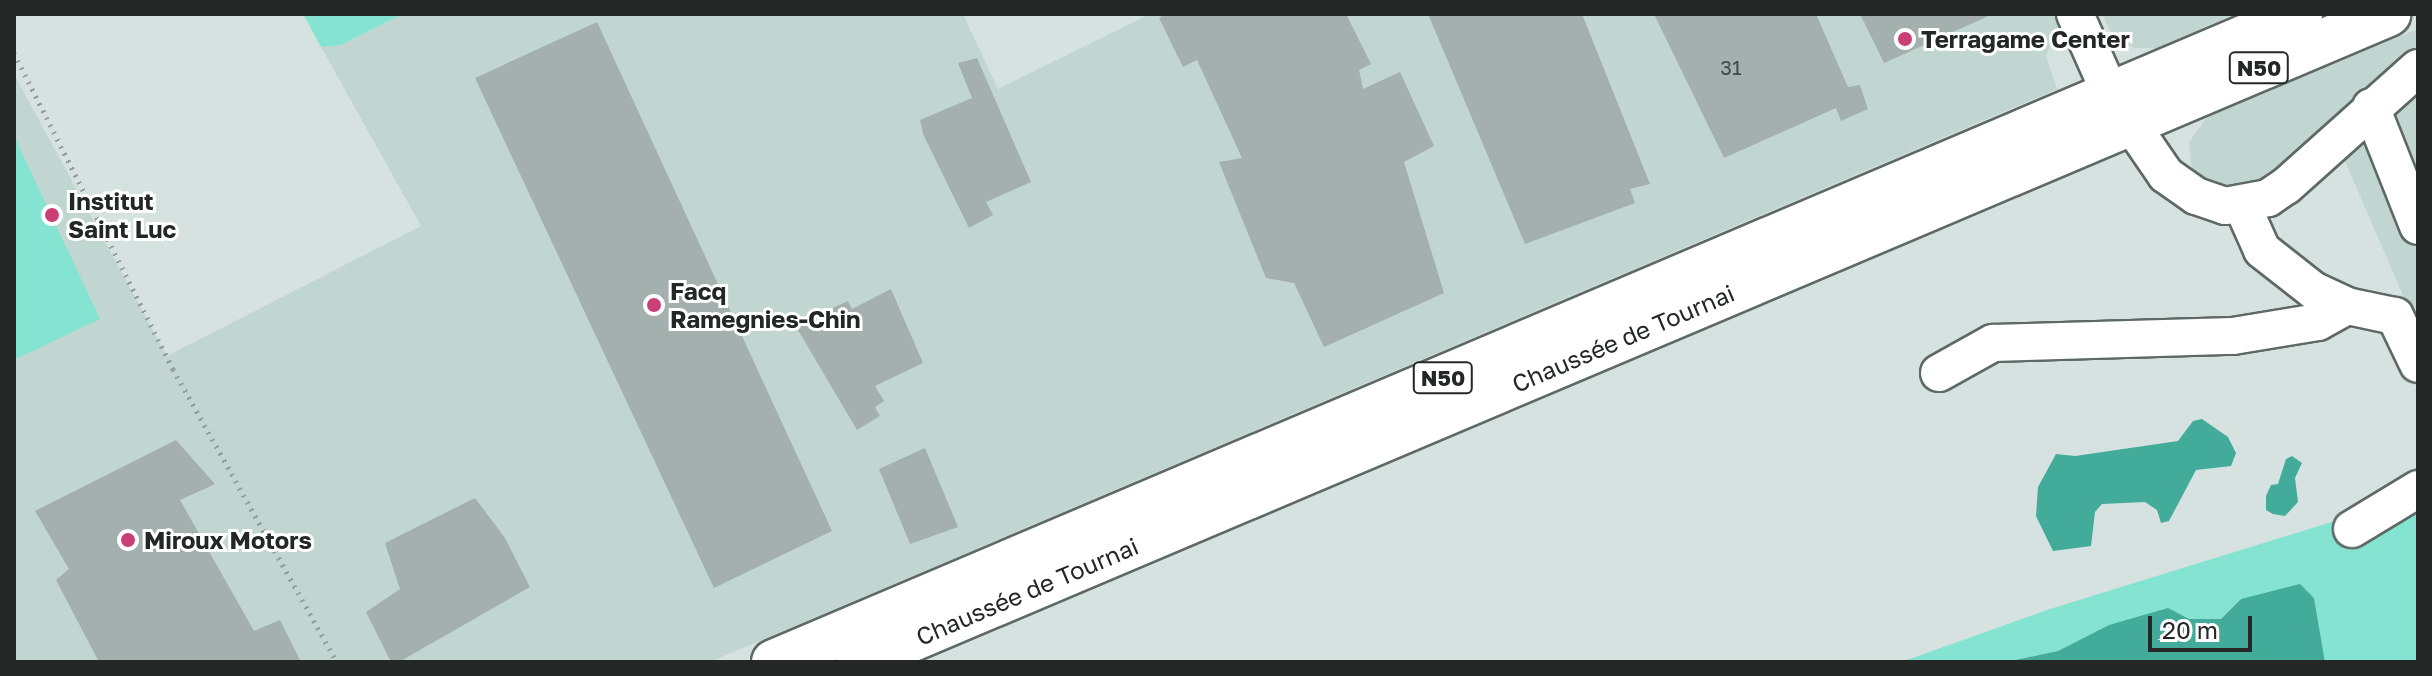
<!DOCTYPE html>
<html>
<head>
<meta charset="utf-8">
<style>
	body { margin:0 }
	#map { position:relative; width:2432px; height:676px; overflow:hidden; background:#d6e2df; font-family:"Golos Text",sans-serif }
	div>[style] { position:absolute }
	.built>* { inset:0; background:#c1d6d1 }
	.green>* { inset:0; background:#85e3d1 }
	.water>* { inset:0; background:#42ab9a }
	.building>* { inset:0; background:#a4b0ad }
	.path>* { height:5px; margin-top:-2.5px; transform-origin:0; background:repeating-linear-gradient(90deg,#959e9b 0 2px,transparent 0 8px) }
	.roads { filter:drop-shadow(2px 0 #5e6966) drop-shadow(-2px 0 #5e6966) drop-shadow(0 2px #5e6966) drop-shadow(0 -2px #5e6966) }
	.minor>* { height:36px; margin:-18px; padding:0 18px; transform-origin:18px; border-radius:18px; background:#fff }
	.major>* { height:44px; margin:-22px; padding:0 22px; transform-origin:22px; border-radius:22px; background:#fff }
	.dots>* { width:22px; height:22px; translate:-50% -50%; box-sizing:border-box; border:4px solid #fff; border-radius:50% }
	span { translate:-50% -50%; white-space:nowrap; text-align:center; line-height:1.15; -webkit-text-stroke:6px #fff; paint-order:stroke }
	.number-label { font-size:20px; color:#434948 }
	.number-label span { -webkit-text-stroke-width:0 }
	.shield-label span { padding:2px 6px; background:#fff; border:2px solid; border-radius:6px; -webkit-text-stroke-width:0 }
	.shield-label { font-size:22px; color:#232726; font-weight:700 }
	.poi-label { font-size:24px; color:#232726; font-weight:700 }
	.left { translate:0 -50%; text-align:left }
	.street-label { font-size:24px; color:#232726 }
	.frame { position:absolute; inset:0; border:16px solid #232726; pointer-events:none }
	.scale { position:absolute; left:2148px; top:616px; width:104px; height:36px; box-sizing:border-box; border:4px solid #232726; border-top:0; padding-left:10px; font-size:24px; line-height:28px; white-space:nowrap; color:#232726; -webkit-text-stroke:6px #fff; paint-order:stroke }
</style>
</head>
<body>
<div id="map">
	<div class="built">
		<i style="clip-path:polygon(403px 14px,963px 14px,998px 89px,1150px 14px,2061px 14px,2063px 18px,2046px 56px,2057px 89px,710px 662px,14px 662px,14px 74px,167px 356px,421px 226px,321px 47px,341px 45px)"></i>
		<i style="clip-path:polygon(2102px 14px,2234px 14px,2157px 48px,2134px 48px,2113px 36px)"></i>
		<i style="clip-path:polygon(2418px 29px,2418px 330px,2344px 159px,2327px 130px,2246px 196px,2226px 194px,2192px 171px,2189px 142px,2207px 117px)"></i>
	</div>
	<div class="green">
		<i style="clip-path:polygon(303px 14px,403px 14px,341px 45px,321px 47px)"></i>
		<i style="clip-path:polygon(14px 136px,100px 319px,14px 360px)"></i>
		<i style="clip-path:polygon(2418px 466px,2418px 662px,2325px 662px,2314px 598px,2241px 599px,2221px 619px,2109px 625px,2058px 651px,2006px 662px,1901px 662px,2050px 609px,2348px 517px)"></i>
	</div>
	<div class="water">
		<i style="clip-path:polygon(2202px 419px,2228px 437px,2236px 453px,2231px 466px,2196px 470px,2169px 521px,2161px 523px,2157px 510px,2145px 502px,2102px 504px,2095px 512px,2091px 546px,2053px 551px,2036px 516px,2038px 487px,2056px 454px,2075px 456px,2178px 441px,2193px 421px)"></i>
		<i style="clip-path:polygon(2292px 456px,2302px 463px,2295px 478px,2298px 502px,2285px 516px,2273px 514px,2266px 510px,2266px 496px,2271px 485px,2278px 484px,2286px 459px)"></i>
		<i style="clip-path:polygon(2300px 584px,2314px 598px,2325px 662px,2006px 662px,2058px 651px,2109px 625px,2168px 608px,2189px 619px,2221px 619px,2241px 599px)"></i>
	</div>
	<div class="building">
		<i style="clip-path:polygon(1166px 14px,1346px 14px,1371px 64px,1359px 70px,1363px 89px,1400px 72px,1434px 146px,1404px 162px,1444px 293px,1324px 347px,1294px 283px,1266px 278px,1219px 162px,1242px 158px,1197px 60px,1183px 67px,1159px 18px)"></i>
		<i style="clip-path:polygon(1428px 14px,1582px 14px,1650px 184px,1630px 189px,1635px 203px,1525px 244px)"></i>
		<i style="clip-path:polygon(1654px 14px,1816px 14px,1848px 87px,1860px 85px,1868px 109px,1841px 121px,1836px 108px,1724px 158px)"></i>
		<i style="clip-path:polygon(1860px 14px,1993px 14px,1884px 63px)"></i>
		<i style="clip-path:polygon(597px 22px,832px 531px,714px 588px,475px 78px)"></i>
		<i style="clip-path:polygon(977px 58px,1031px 182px,986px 202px,993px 215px,969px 228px,923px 134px,920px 120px,972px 98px,958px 63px)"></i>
		<i style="clip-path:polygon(891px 289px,923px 363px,875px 386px,884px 401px,875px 407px,880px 416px,857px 430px,795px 325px,848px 301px,852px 309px)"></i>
		<i style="clip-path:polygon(176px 440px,215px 484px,180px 500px,254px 631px,280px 620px,301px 662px,99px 662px,56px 580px,69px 569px,35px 511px)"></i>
		<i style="clip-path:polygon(925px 448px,958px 527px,910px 544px,879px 469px)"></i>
		<i style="clip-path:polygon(475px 498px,505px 538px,530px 587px,399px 662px,391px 662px,366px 612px,400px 589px,385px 543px)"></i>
	</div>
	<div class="path">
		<i style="left:14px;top:53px;width:354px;rotate:63.3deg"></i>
		<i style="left:173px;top:369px;width:336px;rotate:60.8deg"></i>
	</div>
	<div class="roads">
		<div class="minor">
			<i style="left:2075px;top:14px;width:89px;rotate:66deg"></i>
			<i style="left:2111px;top:95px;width:97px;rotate:55.5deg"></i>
			<i style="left:2166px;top:175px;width:37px;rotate:35deg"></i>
			<i style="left:2196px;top:196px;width:31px;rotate:19deg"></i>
			<i style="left:2225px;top:206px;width:44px;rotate:-10.5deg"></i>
			<i style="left:2268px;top:198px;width:22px;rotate:-34deg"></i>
			<i style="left:2286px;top:186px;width:177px;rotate:-41.8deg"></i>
			<i style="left:2371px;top:107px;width:128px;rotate:68.4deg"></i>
			<i style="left:2242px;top:205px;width:49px;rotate:66deg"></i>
			<i style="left:2262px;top:250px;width:65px;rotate:38.1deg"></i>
			<i style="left:2313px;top:290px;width:38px;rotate:25deg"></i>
			<i style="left:2347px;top:306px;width:49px;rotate:11.8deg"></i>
			<i style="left:2395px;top:316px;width:53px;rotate:64.4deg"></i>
			<i style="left:1939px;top:373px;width:62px;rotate:-29.1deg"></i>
			<i style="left:1993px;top:343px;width:240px;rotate:-1.7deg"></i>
			<i style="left:2233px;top:336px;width:86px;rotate:-9.4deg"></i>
			<i style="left:2318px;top:322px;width:33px;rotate:-29deg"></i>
			<i style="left:2352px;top:529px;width:77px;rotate:-31.2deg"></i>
		</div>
		<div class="major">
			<i style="left:774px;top:662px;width:1658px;rotate:-23.01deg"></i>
			<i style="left:858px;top:662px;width:1662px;rotate:-22.95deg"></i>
		</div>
	</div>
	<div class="dots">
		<i style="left:1905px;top:39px;background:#ca4076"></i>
		<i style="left:52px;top:215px;background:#ca4076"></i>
		<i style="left:654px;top:305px;background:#ca4076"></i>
		<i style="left:128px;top:540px;background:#ca4076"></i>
	</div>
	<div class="number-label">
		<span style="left:1731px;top:67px">31</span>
	</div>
	<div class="shield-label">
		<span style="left:2259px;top:68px">N50</span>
		<span style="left:1443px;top:378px">N50</span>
	</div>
	<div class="poi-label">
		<span class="left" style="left:1921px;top:39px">Terragame Center</span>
		<span class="left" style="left:68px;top:215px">Institut<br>Saint Luc</span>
		<span class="left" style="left:670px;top:305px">Facq<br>Ramegnies-Chin</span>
		<span class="left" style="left:144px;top:540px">Miroux Motors</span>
	</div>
	<div class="street-label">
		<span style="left:1623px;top:338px;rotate:-23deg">Chaussée de Tournai</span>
		<span style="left:1027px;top:591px;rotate:-23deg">Chaussée de Tournai</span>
	</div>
	<div class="frame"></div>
	<div class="scale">20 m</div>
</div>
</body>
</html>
